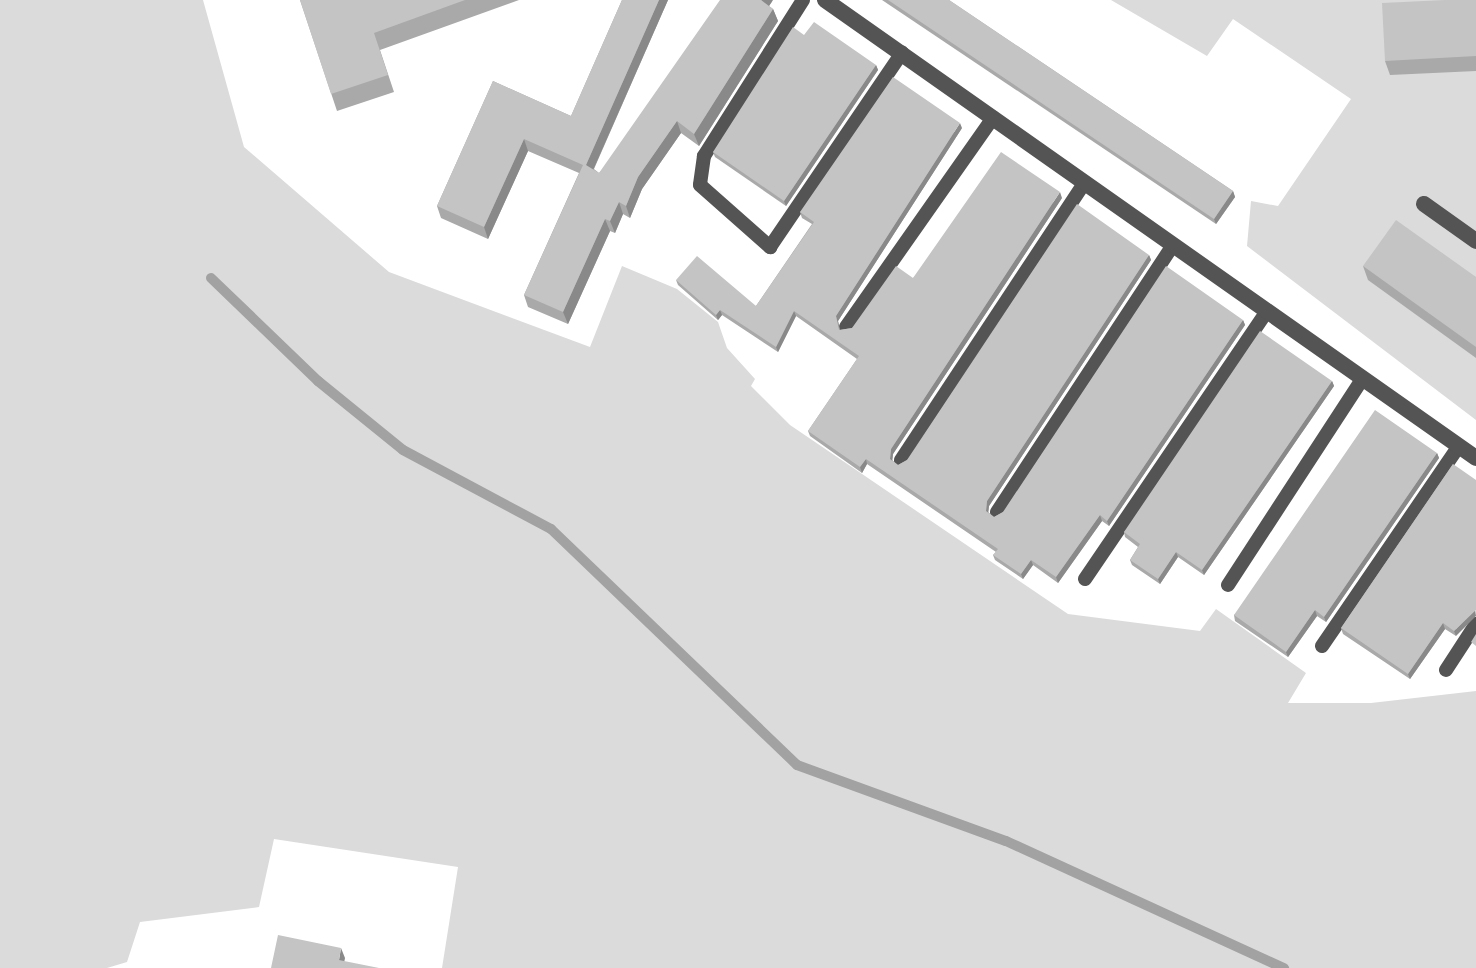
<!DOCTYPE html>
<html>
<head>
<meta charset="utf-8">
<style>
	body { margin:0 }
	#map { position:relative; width:1476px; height:968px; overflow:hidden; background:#fff; font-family:"Sofia Sans Condensed",sans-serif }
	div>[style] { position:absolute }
	.green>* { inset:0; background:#dbdbdb }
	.stream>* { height:10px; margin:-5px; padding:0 5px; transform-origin:5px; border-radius:5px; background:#a2a2a2 }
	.service>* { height:14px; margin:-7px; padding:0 7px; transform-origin:7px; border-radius:7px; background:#545454 }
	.minor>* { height:16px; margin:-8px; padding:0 8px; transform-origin:8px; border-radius:8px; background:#545454 }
	.wall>* { inset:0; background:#a9a9a9 }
	.shaded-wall>* { inset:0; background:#898989 }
	.building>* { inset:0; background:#c4c4c4 }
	span { translate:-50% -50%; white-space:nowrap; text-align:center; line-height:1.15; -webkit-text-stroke:8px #fff; paint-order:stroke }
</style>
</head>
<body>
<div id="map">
	<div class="green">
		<i style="clip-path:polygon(0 0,203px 0,244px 147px,389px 272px,590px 347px,622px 266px,677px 289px,718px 322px,727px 348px,755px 379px,751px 386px,790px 425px,1068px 614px,1200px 631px,1216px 609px,1306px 673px,1288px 703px,1371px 703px,1476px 691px,1476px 968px,442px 968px,458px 867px,274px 839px,259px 907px,140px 922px,127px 962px,107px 968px,0 968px)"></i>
		<i style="clip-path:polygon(1111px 0,1476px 0,1476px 420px,1247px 246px,1251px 201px,1278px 206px,1351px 99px,1233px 19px,1207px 56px)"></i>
	</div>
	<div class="stream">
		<i style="left:211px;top:278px;width:149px;rotate:43.9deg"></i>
		<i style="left:318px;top:381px;width:109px;rotate:39.1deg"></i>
		<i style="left:403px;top:450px;width:168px;rotate:28.1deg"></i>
		<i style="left:551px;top:529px;width:341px;rotate:43.8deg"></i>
		<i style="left:797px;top:765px;width:222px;rotate:20deg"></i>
		<i style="left:1006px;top:841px;width:306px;rotate:24.6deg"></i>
	</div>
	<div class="service">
		<i style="left:803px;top:0;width:185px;rotate:122.4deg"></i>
		<i style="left:704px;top:156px;width:29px;rotate:98deg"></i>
		<i style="left:700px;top:185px;width:94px;rotate:41.5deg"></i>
		<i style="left:770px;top:247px;width:235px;rotate:-55.8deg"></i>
		<i style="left:846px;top:327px;width:256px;rotate:-54.9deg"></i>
		<i style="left:901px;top:460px;width:332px;rotate:-56.5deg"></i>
		<i style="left:997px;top:512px;width:320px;rotate:-56.6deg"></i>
		<i style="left:1085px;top:579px;width:324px;rotate:-55.8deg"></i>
		<i style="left:1228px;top:585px;width:247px;rotate:-56.9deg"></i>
		<i style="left:1322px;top:646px;width:242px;rotate:-55.6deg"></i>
		<i style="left:1446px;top:670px;width:55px;rotate:-56.9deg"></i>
	</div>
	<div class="minor">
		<i style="left:825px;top:0;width:796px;rotate:35.13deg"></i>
		<i style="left:1424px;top:204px;width:64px;rotate:35.4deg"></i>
	</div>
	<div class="wall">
		<i style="clip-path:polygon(300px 0,519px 0,380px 50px,394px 92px,337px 111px)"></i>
		<i style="clip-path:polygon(622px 0,668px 0,594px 169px,599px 173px,773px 0,769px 6px,773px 9px,778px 21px,699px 146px,681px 133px,642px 189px,630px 218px,623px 214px,615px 233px,610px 231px,568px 324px,528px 307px,524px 295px,579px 173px,528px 151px,488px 239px,441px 218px,437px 206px,493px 81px,571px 116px)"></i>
		<i style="clip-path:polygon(882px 0,949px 0,1233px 191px,1235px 197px,1216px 224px)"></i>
		<i style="clip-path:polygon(1476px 0,1476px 71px,1390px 75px,1385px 61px)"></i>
		<i style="clip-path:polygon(876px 65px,878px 70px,786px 206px,715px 157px,713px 152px)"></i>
		<i style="clip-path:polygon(962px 128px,838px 321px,840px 330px,852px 328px,913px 278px,1062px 198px,893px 454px,892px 460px,898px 465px,907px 460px,1149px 255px,1151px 260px,989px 506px,988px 512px,994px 517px,1003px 512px,1243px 320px,1245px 325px,1109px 526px,1102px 521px,1058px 583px,1033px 565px,1023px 579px,995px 560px,993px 555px,996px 552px,867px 464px,862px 473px,810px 436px,808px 431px,857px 359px,796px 316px,778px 352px,722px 315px,718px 320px,678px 285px,676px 280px,756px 306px,812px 224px,802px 218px,800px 212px)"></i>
		<i style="clip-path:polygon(1363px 266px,1476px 277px,1476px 358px,1368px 280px)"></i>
		<i style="clip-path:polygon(1332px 381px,1334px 386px,1204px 575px,1178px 557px,1160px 584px,1132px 565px,1130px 560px,1138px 547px,1125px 537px,1124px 532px)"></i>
		<i style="clip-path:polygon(1437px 453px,1439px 458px,1326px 622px,1317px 616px,1288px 657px,1235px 621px,1234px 615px)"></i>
		<i style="clip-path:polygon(1453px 464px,1456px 636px,1445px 629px,1410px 679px,1343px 634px,1341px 628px)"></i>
	</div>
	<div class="shaded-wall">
		<i style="clip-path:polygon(659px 0,668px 0,590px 177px,586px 165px)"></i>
		<i style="clip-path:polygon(761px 0,773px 0,765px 12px)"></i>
		<i style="clip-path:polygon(773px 9px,778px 21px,699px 146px,694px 134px)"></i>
		<i style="clip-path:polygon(876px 65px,878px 70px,786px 206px,784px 201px)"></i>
		<i style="clip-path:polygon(677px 121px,681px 133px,642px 189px,630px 218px,626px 206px,638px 177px)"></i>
		<i style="clip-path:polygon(960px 123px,962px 128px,838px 321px,841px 336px,836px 316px)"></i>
		<i style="clip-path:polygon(524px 139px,528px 151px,488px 239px,484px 227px)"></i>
		<i style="clip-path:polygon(1233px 191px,1235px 197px,1216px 224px,1214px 219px)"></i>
		<i style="clip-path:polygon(1060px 192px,1062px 198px,893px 454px,892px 464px,890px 459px,891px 449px)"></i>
		<i style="clip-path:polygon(619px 202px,623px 214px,615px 233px,610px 221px)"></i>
		<i style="clip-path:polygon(605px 219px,610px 231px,568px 324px,563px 312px)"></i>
		<i style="clip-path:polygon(1149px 255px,1151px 260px,989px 506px,988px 516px,986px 511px,987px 501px)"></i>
		<i style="clip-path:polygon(720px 310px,722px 315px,718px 320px,716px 315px)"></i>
		<i style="clip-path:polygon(794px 311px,796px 316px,778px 352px,776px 347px)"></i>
		<i style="clip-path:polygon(1243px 320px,1245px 325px,1109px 526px,1107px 521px)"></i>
		<i style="clip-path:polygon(1332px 381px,1334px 386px,1204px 575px,1202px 570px)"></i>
		<i style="clip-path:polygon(1437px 453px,1439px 458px,1326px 622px,1324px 617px)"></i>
		<i style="clip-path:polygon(866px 459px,867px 464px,862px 473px,860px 467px)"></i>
		<i style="clip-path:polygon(1100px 515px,1102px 521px,1058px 583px,1056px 577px)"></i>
		<i style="clip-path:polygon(1176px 552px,1178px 557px,1160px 584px,1158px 579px)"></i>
		<i style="clip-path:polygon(1031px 560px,1033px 565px,1023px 579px,1021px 574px)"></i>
		<i style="clip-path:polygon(1475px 609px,1476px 616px,1456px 636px,1454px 631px)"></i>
		<i style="clip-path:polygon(1315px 610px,1317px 616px,1288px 657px,1286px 652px)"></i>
		<i style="clip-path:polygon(1443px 623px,1445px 629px,1410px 679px,1408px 674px)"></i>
		<i style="clip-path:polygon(341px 948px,345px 958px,343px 968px,339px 960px)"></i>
	</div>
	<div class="building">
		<i style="clip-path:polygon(300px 0,465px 0,374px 33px,388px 75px,331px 94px)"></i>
		<i style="clip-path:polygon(622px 0,659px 0,586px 165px,599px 173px,720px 0,761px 0,773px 9px,694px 134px,677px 121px,638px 177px,626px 206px,619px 202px,610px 221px,605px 219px,563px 312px,524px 295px,583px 165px,524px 139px,484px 227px,437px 206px,493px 81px,571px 116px)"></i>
		<i style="clip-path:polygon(888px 0,949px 0,1233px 191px,1214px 219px)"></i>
		<i style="clip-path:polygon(1445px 0,1476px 0,1476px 56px,1385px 61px,1382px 3px)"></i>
		<i style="clip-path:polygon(814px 22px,876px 65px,784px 201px,713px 152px,793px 27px,804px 35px)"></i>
		<i style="clip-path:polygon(893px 77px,960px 123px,836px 316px,839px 330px,852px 328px,896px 266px,913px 278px,1001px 152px,1060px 192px,891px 449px,890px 459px,898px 465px,907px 460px,1077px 204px,1149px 255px,987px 501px,986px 511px,994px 517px,1003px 512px,1166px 266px,1243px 320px,1107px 521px,1100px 515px,1056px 577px,1031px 560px,1021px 574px,993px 555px,998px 549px,866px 459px,860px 467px,808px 431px,859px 356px,794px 311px,776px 347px,720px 310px,716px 315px,676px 280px,697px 256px,756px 306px,814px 222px,800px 212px)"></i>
		<i style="clip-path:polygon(1396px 220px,1476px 277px,1476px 347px,1363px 266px)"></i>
		<i style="clip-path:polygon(1260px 331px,1332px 381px,1202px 570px,1176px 552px,1158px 579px,1130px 560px,1140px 544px,1124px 532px)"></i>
		<i style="clip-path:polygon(1375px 410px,1437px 453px,1324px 617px,1315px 610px,1286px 652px,1234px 615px)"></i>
		<i style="clip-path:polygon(1453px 464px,1476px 480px,1476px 610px,1454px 631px,1443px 623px,1408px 674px,1341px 628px)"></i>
		<i style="clip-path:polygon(1476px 634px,1476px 646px,1471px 642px)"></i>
		<i style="clip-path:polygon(278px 935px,341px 948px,339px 960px,379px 968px,271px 968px)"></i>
	</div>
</div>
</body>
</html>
